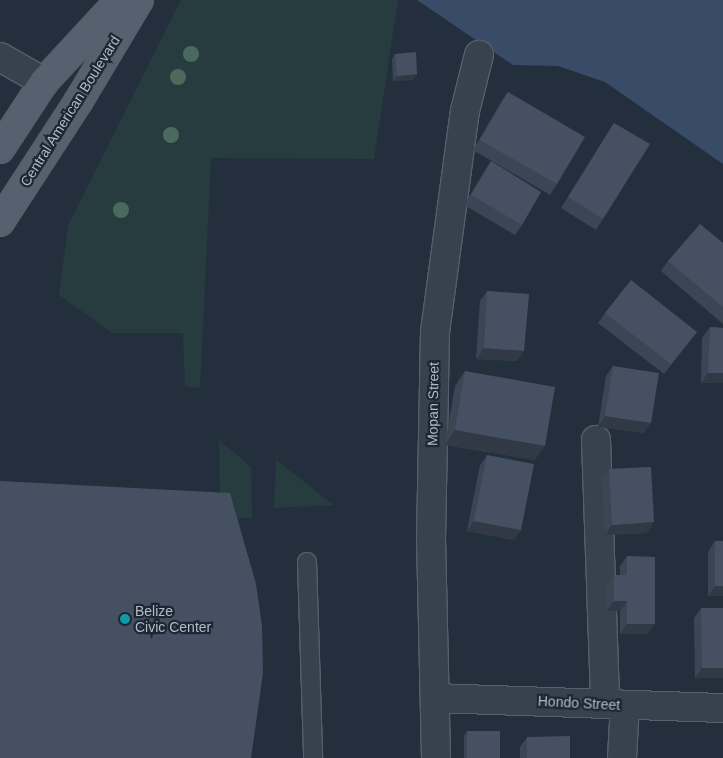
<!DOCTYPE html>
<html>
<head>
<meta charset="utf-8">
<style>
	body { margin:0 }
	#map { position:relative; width:723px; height:758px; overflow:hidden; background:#242f3e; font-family:Helvetica,sans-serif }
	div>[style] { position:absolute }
	.green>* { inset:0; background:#263c3f }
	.water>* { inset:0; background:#394c67 }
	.roads { filter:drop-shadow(1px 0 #565f6c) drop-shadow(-1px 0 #565f6c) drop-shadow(0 1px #565f6c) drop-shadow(0 -1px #565f6c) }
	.service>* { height:18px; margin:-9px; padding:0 9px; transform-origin:9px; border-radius:9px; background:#38414e }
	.minor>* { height:28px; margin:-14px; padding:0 14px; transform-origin:14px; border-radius:14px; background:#38414e }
	.primary>* { height:28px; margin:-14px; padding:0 14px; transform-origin:14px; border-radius:14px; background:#56606e }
	.trees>* { width:16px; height:16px; margin:-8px; border-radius:50%; background:#4b6a5d }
	.wall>* { inset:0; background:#3b4654 }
	.shaded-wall>* { inset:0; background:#303945 }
	.building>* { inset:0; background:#455162 }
	.dots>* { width:14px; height:14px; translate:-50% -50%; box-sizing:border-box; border:2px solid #1d2633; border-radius:50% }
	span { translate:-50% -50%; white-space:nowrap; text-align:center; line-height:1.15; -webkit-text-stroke:4.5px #1d2633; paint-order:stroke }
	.street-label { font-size:14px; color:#b4bcc9 }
	.poi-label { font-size:14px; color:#b4bcc9 }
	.left { translate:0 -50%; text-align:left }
</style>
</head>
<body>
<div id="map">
	<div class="green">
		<i style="clip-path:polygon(181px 0,398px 0,374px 159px,211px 158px,200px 388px,185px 386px,183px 333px,112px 333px,59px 295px,68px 226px)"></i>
		<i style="clip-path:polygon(219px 440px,251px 467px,252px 518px,231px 518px,220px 502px)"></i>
		<i style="clip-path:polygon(276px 460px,334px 505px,274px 508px)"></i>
	</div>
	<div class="water">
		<i style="clip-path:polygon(417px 0,723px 0,723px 164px,605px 82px,558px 66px,513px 65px)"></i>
	</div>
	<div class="roads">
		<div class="service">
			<i style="left:307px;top:562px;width:196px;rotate:88.2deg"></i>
		</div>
		<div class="minor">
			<i style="left:0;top:57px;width:51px;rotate:29.6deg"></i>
			<i style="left:596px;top:440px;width:263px;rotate:88deg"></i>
			<i style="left:435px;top:698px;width:288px;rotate:2deg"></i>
			<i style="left:436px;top:758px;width:218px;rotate:-91.3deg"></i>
			<i style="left:431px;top:540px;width:208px;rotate:-88.9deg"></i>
			<i style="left:435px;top:332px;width:223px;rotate:-82.3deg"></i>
			<i style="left:465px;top:111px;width:58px;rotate:-76deg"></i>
			<i style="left:622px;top:758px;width:53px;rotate:-86.8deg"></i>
		</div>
		<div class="primary">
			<i style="left:0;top:149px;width:80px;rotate:-56.7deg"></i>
			<i style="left:44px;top:82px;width:112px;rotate:-47.2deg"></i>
			<i style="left:0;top:222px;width:143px;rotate:-57deg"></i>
			<i style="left:78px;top:102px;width:119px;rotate:-59.1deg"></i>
		</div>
	</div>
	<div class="trees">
		<i style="left:191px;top:54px"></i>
		<i style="left:178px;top:77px"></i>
		<i style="left:171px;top:135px"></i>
		<i style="left:121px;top:210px"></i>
	</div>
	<div class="wall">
		<i style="clip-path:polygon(395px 54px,417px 74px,413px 80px,393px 81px,392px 59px)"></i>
		<i style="clip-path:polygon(508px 92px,557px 184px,550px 195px,473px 150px,501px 102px)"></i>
		<i style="clip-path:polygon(614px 123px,603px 219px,596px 230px,561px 208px)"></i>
		<i style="clip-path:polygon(491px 161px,522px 225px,515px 235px,464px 205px,484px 172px)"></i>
		<i style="clip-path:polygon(723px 243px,723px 324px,661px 271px,668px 261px)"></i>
		<i style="clip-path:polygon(487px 291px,517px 361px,476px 359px,480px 301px)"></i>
		<i style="clip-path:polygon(605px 313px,697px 332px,664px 374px,598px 323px)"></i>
		<i style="clip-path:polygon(710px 327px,723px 328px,723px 383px,701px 383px,702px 338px)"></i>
		<i style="clip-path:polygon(613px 366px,644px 433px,598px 427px,606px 376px)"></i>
		<i style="clip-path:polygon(465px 371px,535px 460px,445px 445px,455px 386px)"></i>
		<i style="clip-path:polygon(487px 455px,521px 530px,514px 540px,467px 531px,480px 465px)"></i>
		<i style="clip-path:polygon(609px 469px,647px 533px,605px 535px,602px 479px)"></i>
		<i style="clip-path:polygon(715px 541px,723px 596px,708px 596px,708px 552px)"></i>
		<i style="clip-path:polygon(627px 556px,648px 634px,620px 634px,620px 611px,607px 611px,607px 585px,614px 575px,620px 575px,620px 566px)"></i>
		<i style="clip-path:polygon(701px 608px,723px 678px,695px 678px,694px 618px)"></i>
		<i style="clip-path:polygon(467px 731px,500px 758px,464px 758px,464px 736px)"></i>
		<i style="clip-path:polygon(527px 737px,570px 758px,520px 758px,520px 747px)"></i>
	</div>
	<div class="shaded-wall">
		<i style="clip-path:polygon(417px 74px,413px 80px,393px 81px,397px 76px)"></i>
		<i style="clip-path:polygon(484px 348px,524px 351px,517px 361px,476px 359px)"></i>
		<i style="clip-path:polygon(708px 373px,723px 373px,723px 383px,701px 383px)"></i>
		<i style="clip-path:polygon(605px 416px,651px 423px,644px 433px,598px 427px)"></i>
		<i style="clip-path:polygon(455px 430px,545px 446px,535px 460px,445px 445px)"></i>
		<i style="clip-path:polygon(474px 521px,521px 530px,514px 540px,467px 531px)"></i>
		<i style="clip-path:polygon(654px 522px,647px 533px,605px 535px,612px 525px)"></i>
		<i style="clip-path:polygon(715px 586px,723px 586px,723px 596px,708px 596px)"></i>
		<i style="clip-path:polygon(614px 601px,627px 601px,620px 611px,607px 611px)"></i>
		<i style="clip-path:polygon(627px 624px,655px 624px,648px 634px,620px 634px)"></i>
		<i style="clip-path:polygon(702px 668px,723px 668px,723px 678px,695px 678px)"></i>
	</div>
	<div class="building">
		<i style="clip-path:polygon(416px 52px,417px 74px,397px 76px,395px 54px)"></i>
		<i style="clip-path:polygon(508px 92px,585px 137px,557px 184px,480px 140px)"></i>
		<i style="clip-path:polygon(614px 123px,650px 144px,603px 219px,568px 197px)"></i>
		<i style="clip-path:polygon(491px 161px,541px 192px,522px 225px,471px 195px)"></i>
		<i style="clip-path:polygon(700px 224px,723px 243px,723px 307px,668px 261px)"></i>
		<i style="clip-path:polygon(631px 280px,697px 332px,671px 364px,605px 313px)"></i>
		<i style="clip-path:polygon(487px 291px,529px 294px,524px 351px,484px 348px)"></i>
		<i style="clip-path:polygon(710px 327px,723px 328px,723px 373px,708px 373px)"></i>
		<i style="clip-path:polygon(613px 366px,659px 373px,651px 423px,605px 416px)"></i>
		<i style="clip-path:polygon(465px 371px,555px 387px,545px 446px,455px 430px)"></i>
		<i style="clip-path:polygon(487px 455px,534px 464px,521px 530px,474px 521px)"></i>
		<i style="clip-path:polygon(651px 467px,654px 522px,612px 525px,609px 469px)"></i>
		<i style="clip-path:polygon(0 481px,230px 493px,256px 584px,262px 626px,263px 673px,251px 758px,0 758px)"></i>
		<i style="clip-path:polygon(715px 541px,723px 541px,723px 586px,715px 586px)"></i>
		<i style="clip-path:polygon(627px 556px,655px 557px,655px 624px,627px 624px,627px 601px,614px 601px,614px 575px,627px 575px)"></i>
		<i style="clip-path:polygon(701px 608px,723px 608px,723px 668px,702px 668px)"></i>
		<i style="clip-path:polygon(467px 731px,500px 731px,500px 758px,467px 758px)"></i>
		<i style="clip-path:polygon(570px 736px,570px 758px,527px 758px,527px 737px)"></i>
	</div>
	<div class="dots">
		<i style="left:125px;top:619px;background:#0f9aa8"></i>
	</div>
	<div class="street-label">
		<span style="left:70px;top:111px;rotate:-58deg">Central American Boulevard</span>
		<span style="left:433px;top:404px;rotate:-89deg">Mopan Street</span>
		<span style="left:579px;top:703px;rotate:3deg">Hondo Street</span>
	</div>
	<div class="poi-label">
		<span class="left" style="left:135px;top:619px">Belize<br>Civic Center</span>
	</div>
</div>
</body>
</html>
